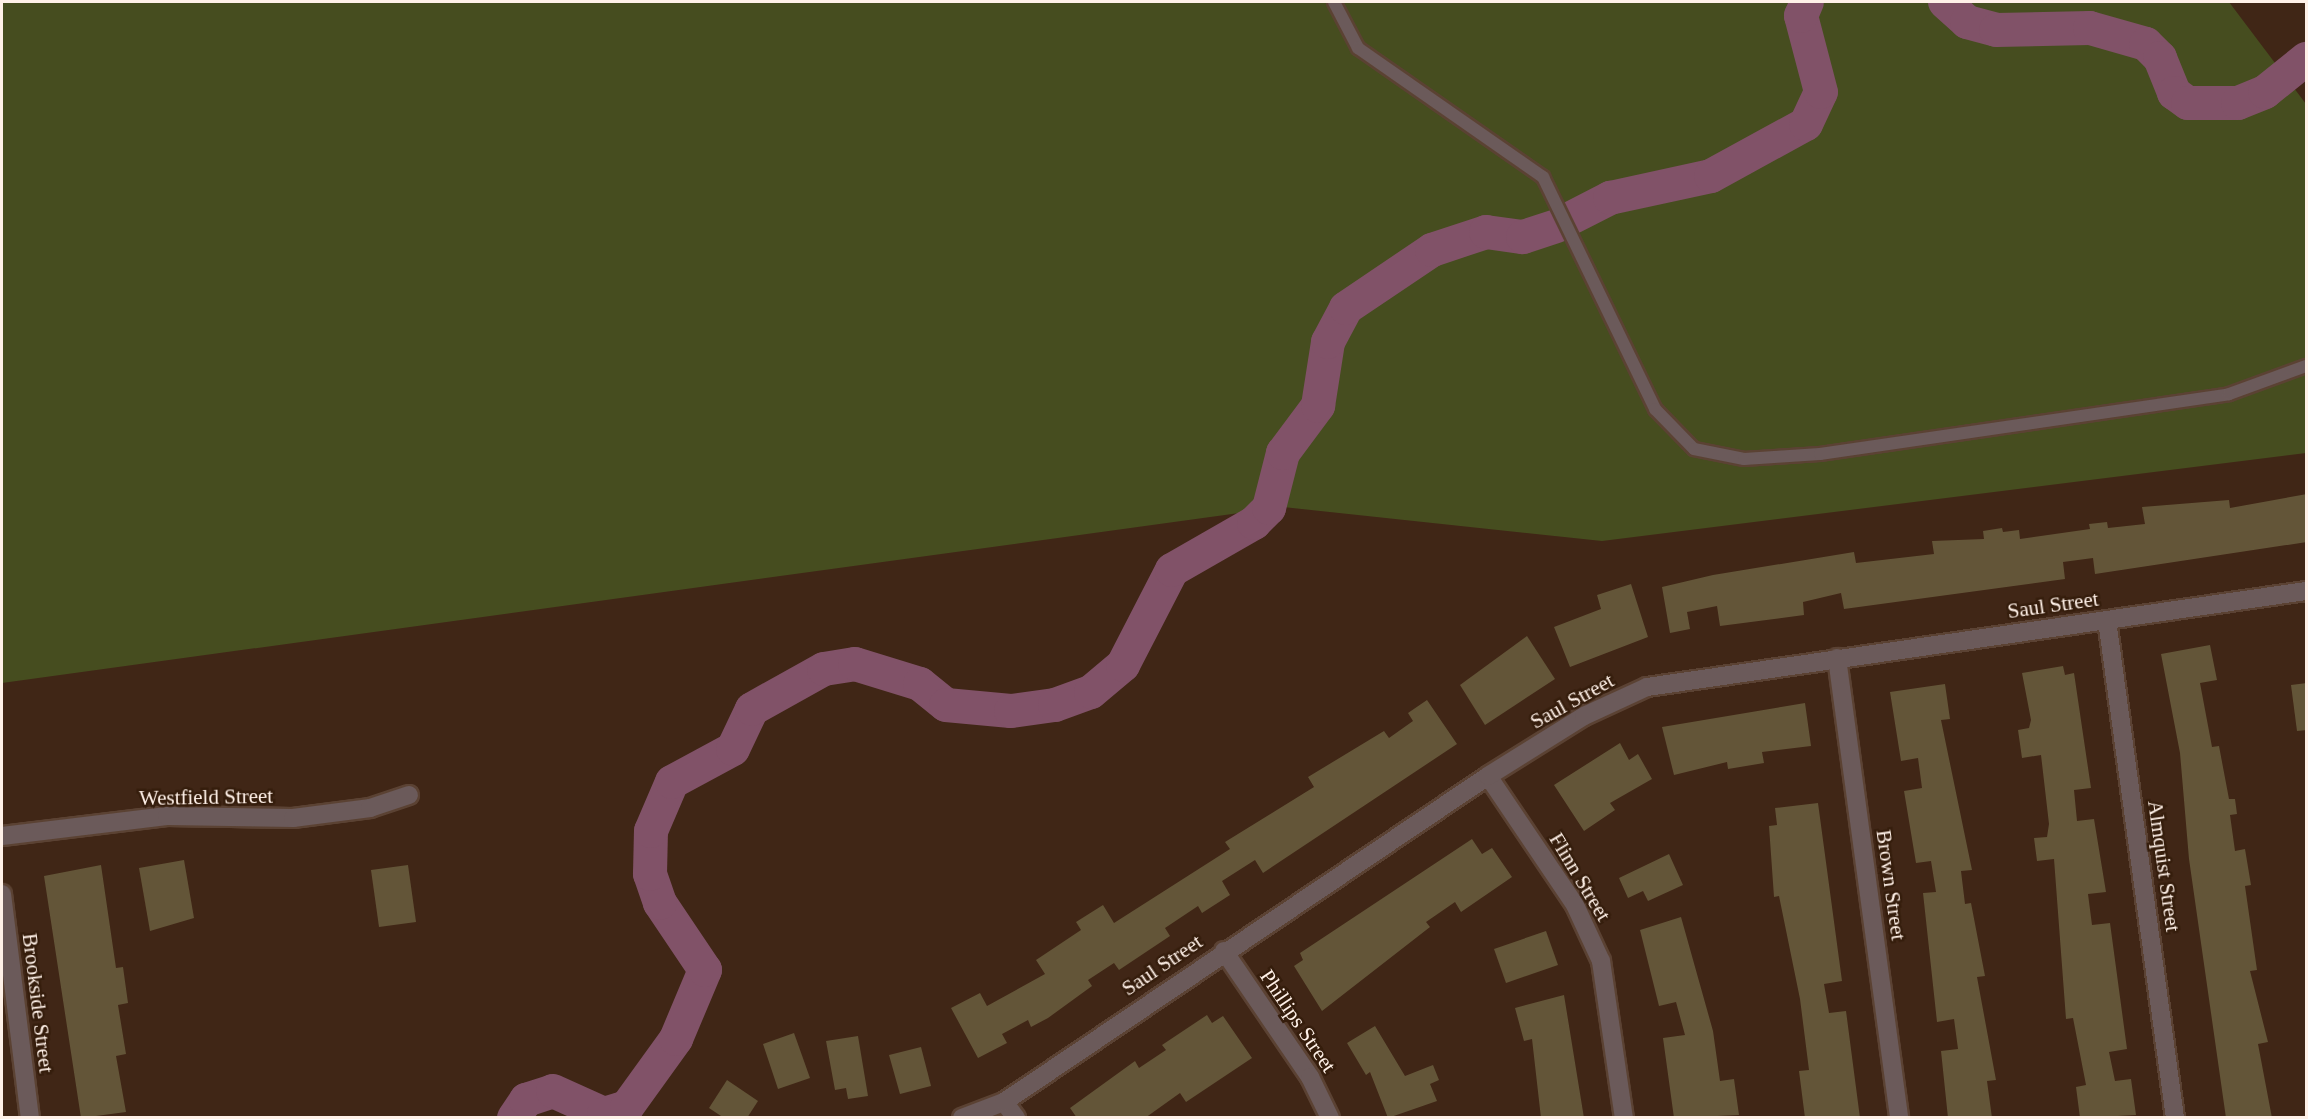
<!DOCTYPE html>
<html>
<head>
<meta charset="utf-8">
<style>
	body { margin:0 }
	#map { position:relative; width:2308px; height:1119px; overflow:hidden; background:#402616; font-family:"Times New Roman",serif }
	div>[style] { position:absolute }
	.green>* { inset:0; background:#464d1f }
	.river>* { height:34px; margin:-17px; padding:0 17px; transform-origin:17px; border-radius:17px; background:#815268 }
	.building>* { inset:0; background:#635538 }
	.roads { filter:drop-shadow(2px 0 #5b4233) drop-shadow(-2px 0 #5b4233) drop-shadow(0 2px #5b4233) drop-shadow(0 -2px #5b4233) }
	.lane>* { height:12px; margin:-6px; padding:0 6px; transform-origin:6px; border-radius:6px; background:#6b5a5a }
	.street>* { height:18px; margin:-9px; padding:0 9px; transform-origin:9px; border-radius:9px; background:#6b5a5a }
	span { translate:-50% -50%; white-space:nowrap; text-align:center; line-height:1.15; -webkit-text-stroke:5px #351d0c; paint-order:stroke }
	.street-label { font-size:21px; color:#fff1e8 }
	.frame { position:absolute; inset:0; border:3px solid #fff1e8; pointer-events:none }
</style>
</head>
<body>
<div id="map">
	<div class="green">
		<i style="clip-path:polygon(2px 2px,2229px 2px,2306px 104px,2306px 453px,1602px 541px,1283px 507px,2px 683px)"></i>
	</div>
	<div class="river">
		<i style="left:1945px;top:2px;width:30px;rotate:42deg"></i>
		<i style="left:1967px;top:22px;width:30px;rotate:15deg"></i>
		<i style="left:1996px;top:30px;width:94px;rotate:-1.2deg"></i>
		<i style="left:2090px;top:28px;width:58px;rotate:15.9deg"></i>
		<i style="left:2146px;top:44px;width:20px;rotate:45deg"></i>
		<i style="left:2160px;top:58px;width:38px;rotate:68deg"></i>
		<i style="left:2174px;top:93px;width:17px;rotate:36deg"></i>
		<i style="left:2188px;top:103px;width:50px"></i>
		<i style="left:2238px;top:103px;width:29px;rotate:-22deg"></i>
		<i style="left:2265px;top:92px;width:53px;rotate:-38.8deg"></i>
		<i style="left:1573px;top:217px;width:42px;rotate:-27.2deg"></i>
		<i style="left:1610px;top:198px;width:103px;rotate:-12.3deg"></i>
		<i style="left:1711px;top:176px;width:108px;rotate:-28.7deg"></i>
		<i style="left:1806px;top:124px;width:35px;rotate:-65deg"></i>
		<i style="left:1821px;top:92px;width:79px;rotate:-104.7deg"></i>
		<i style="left:1801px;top:16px;width:15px;rotate:-67deg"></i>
		<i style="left:514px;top:1118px;width:22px;rotate:-56deg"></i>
		<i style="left:526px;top:1100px;width:28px;rotate:-18deg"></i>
		<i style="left:553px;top:1091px;width:56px;rotate:24.3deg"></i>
		<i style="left:604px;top:1114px;width:24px;rotate:-17deg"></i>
		<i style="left:627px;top:1107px;width:84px;rotate:-54.2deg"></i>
		<i style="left:676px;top:1039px;width:75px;rotate:-67.2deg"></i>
		<i style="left:705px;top:970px;width:81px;rotate:-123.9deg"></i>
		<i style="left:660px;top:903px;width:31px;rotate:-109deg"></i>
		<i style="left:650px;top:874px;width:43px;rotate:-88.7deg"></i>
		<i style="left:651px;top:831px;width:53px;rotate:-66.8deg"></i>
		<i style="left:672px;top:782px;width:69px;rotate:-28.4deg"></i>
		<i style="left:733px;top:749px;width:44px;rotate:-64.6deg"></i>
		<i style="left:752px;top:709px;width:82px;rotate:-29.1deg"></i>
		<i style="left:824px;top:669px;width:31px;rotate:-9deg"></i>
		<i style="left:855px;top:664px;width:68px;rotate:17.1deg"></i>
		<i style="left:920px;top:684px;width:33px;rotate:39deg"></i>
		<i style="left:946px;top:705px;width:65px;rotate:5.3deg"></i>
		<i style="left:1011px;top:711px;width:44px;rotate:-7.8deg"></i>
		<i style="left:1055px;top:705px;width:38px;rotate:-20deg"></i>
		<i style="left:1091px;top:692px;width:42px;rotate:-40.2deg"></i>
		<i style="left:1123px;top:665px;width:107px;rotate:-62.7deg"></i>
		<i style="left:1172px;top:570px;width:95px;rotate:-29.8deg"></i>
		<i style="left:1254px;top:523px;width:21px;rotate:-45deg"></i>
		<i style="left:1269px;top:508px;width:57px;rotate:-75.7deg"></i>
		<i style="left:1283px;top:453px;width:59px;rotate:-53.3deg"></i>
		<i style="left:1318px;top:406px;width:65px;rotate:-81.1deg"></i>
		<i style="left:1328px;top:342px;width:38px;rotate:-62deg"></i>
		<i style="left:1346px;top:308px;width:104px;rotate:-34deg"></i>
		<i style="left:1432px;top:250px;width:57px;rotate:-18.4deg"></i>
		<i style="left:1486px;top:232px;width:37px;rotate:8deg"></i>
		<i style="left:1523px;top:237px;width:35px;rotate:-18deg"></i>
	</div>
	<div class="building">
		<i style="clip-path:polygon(2307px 494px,2307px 542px,2095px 574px,2093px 558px,2063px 562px,2065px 579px,1844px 609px,1841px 593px,1803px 602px,1804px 615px,1720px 626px,1717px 606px,1687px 612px,1690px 629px,1670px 633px,1662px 587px,1713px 575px,1854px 552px,1856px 563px,1934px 554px,1932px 541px,1984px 539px,1983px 531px,2002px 528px,2003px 532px,2019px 530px,2020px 539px,2090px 529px,2089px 524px,2107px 522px,2108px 528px,2145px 524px,2142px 507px,2229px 500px,2230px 508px)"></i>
		<i style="clip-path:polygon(1631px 584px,1648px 637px,1570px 667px,1554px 627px,1601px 609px,1597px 595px)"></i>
		<i style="clip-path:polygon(1527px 636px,1555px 679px,1485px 725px,1460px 685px)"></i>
		<i style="clip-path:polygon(2210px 645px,2217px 680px,2200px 683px,2212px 747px,2219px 746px,2229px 799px,2235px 799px,2237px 814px,2230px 815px,2235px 851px,2245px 849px,2251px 885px,2245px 886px,2257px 970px,2250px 971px,2268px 1042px,2258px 1044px,2272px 1118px,2226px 1118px,2189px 859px,2180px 753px,2161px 654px)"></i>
		<i style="clip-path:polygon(2063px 666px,2065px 675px,2074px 673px,2091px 788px,2074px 790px,2077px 821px,2094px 819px,2106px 892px,2088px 894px,2092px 925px,2110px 923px,2127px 1049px,2109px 1052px,2115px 1081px,2131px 1079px,2136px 1115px,2080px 1118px,2076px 1087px,2086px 1085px,2073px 1018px,2066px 1019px,2054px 859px,2037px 861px,2034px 838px,2047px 837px,2049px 824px,2041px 755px,2022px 758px,2018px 730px,2029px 728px,2031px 720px,2022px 673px)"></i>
		<i style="clip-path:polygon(2307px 683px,2307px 730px,2297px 731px,2291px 685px)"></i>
		<i style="clip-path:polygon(1945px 684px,1950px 719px,1941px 720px,1972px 870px,1961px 871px,1965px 904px,1971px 903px,1985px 976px,1977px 977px,1996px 1080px,1987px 1081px,1992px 1118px,1948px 1118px,1941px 1051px,1958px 1049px,1954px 1019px,1937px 1022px,1923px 893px,1936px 892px,1931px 861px,1916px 863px,1904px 791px,1922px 788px,1918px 758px,1901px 761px,1890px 692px)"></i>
		<i style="clip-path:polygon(1427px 700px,1457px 744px,1263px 873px,1255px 860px,1222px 881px,1230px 895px,1202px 913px,1198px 906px,1165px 928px,1170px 936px,1119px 970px,1114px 963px,1088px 980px,1092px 986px,1048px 1018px,1031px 1027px,1028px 1020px,1002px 1034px,1007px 1043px,978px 1058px,951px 1008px,980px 993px,987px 1006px,1045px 974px,1036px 960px,1081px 930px,1076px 922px,1103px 905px,1114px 923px,1230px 849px,1225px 842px,1314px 787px,1308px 777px,1384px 731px,1389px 738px,1413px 721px,1408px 713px)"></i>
		<i style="clip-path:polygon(1805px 703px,1811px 746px,1762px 752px,1764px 763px,1728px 769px,1727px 762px,1674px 775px,1662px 727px)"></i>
		<i style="clip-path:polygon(1620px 743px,1629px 760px,1638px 754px,1652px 779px,1610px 803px,1615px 810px,1584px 831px,1554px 785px)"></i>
		<i style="clip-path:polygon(1818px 803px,1842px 981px,1824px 984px,1829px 1013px,1846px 1011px,1860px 1118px,1805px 1118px,1799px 1071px,1809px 1070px,1800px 999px,1779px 896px,1774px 897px,1769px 826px,1777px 825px,1775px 808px)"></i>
		<i style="clip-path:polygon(1472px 839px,1482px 854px,1492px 848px,1512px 877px,1461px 912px,1455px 902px,1426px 922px,1430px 927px,1322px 1011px,1294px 966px,1303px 960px,1300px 953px)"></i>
		<i style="clip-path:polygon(1669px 854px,1683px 885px,1648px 901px,1643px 891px,1628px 898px,1619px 878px)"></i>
		<i style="clip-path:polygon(184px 860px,194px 918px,150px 931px,139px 868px)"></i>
		<i style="clip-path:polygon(101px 865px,116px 968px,123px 967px,128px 1003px,118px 1005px,126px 1054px,116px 1056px,126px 1112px,81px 1118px,44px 876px)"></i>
		<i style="clip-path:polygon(408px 865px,416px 922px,379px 927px,371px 870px)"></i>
		<i style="clip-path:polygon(1681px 917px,1713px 1031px,1720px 1081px,1734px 1079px,1739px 1115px,1674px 1118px,1663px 1038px,1685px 1035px,1676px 1002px,1659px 1006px,1640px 930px)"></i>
		<i style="clip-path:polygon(1546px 931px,1558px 965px,1506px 983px,1494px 949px)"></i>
		<i style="clip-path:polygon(1564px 995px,1584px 1118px,1541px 1118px,1532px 1039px,1524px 1041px,1515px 1008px)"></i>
		<i style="clip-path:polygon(1207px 1015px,1212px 1023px,1223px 1016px,1252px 1058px,1186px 1102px,1180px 1093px,1145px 1118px,1077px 1118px,1070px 1108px,1135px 1061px,1139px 1068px,1166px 1050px,1162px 1045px)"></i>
		<i style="clip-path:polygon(1375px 1026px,1405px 1076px,1433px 1065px,1439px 1080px,1430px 1084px,1437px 1101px,1388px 1118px,1370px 1072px,1366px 1075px,1347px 1043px)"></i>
		<i style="clip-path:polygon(794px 1033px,810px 1078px,778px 1089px,763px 1044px)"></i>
		<i style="clip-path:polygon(858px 1036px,868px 1096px,848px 1099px,846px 1088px,835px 1090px,826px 1041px)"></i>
		<i style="clip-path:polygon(921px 1047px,931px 1086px,900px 1094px,889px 1055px)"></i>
		<i style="clip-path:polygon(727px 1080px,758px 1101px,747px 1118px,724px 1118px,709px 1108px)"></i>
	</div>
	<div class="roads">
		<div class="lane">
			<i style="left:1334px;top:2px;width:52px;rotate:62.4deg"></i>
			<i style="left:1358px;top:48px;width:226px;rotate:34.9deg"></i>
			<i style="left:1543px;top:177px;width:258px;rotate:64.2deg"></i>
			<i style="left:1655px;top:409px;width:56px;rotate:45.7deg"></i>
			<i style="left:1694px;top:449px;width:51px;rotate:11.3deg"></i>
			<i style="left:1744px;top:459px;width:76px;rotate:-3.8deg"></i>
			<i style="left:1820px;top:454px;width:413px;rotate:-8.3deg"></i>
			<i style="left:2229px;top:394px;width:82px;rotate:-20deg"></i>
		</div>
		<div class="street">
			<i style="left:2107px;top:620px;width:503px;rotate:82.22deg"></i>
			<i style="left:1837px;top:658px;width:464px;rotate:82.3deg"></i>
			<i style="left:1488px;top:776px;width:156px;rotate:56deg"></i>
			<i style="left:1575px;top:905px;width:62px;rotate:65.1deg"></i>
			<i style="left:1601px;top:961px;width:159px;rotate:81.7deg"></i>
			<i style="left:2px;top:836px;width:166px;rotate:-6.9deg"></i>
			<i style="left:167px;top:816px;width:126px;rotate:0.9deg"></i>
			<i style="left:293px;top:818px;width:78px;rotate:-7.4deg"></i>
			<i style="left:370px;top:808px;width:41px;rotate:-18.4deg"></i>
			<i style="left:2px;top:894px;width:226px;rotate:82.9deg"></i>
			<i style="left:1224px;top:951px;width:153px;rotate:55.7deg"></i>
			<i style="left:1310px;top:1077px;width:46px;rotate:64deg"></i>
			<i style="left:1004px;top:1102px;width:20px;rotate:53deg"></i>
			<i style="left:962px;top:1118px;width:45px;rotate:-20.9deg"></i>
			<i style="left:1004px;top:1102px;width:584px;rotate:-33.96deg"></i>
			<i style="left:1488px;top:776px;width:113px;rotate:-32deg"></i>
			<i style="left:1584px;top:716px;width:69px;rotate:-24.7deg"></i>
			<i style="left:1647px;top:687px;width:666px;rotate:-8.29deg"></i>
		</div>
	</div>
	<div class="street-label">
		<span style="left:2053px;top:605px;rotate:-8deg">Saul Street</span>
		<span style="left:1572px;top:701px;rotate:-29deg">Saul Street</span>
		<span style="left:206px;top:797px;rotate:-1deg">Westfield Street</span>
		<span style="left:2164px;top:866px;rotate:82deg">Almquist Street</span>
		<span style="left:1580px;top:877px;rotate:59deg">Flinn Street</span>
		<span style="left:1891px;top:885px;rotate:82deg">Brown Street</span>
		<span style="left:1162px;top:965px;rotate:-34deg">Saul Street</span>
		<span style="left:38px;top:1003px;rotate:83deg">Brookside Street</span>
		<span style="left:1298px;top:1021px;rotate:56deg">Phillips Street</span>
	</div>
	<div class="frame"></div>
</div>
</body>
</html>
